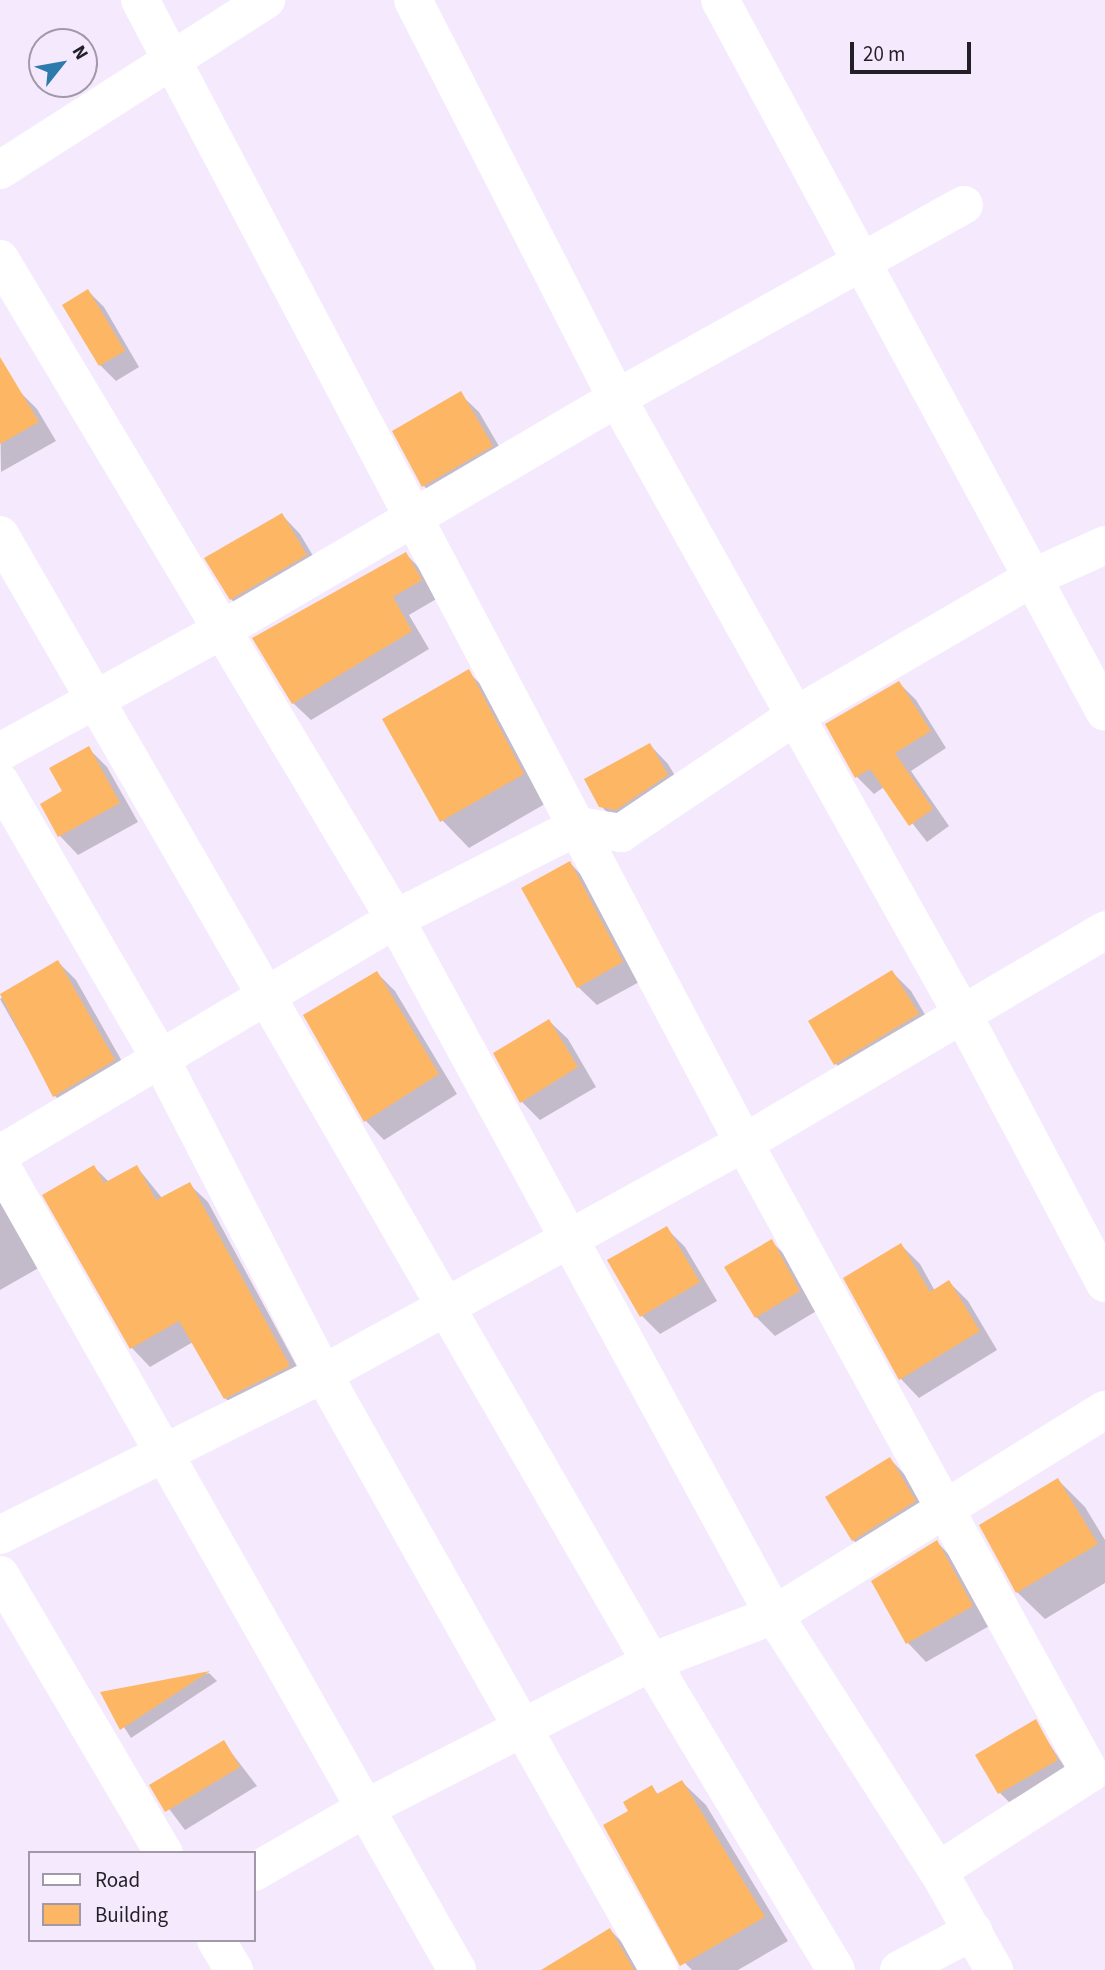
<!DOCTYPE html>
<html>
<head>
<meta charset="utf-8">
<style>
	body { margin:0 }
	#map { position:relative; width:1105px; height:1970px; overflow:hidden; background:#f5eafd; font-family:"Source Sans 3",sans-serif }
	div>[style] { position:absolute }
	.shadow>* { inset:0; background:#0003 }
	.building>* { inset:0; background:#fdb664 }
	.minor>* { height:38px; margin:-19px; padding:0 19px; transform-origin:19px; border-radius:19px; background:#fff }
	span { translate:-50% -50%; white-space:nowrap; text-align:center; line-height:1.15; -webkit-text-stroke:5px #f5eafd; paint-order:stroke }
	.legend { position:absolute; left:28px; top:1851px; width:228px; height:91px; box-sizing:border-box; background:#f5eafd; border:2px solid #a199a7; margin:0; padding:9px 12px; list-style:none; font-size:21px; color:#231f27 }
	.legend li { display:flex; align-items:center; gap:14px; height:35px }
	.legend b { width:35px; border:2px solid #a199a7 }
	.north { position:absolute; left:28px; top:28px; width:70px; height:70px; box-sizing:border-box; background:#f5eafd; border:2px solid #a199a7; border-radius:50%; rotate:59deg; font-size:19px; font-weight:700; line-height:28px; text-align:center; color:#231f27 }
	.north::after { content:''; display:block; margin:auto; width:24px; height:32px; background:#2d7bad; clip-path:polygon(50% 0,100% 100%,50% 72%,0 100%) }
	.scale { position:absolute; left:850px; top:42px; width:121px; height:32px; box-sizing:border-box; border:4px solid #231f27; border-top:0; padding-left:9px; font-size:21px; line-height:24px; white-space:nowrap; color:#231f27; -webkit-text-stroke:5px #f5eafd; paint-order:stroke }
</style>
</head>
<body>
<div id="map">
	<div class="shadow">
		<i style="clip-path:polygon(88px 291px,104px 307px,139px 367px,116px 381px,100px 365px)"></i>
		<i style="clip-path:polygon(18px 390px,37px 409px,56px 441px,1px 472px,0 401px)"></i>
		<i style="clip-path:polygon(460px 394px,479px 412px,510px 465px,442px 505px,424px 486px)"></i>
		<i style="clip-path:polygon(282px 515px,300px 534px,324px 574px,250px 618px,231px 599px)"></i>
		<i style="clip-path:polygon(406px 554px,423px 572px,438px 598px,409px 615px,429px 649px,311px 720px,293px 703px)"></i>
		<i style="clip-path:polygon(468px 672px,496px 699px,550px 801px,469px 848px,442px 820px)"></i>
		<i style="clip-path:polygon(899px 683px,916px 700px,946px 748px,911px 771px,949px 826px,927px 842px,884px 787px,874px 794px,857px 777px,827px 725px)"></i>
		<i style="clip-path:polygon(650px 745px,668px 764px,686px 794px,620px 825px,601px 806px)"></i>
		<i style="clip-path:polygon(88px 748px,107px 767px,138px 822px,78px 855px,60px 836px,64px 792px)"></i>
		<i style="clip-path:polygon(570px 863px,588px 882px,641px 981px,597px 1005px,578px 987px)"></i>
		<i style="clip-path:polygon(58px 962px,76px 980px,132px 1079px,73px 1114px,55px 1096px,0 999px)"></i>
		<i style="clip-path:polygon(892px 972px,911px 991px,936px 1033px,854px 1082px,835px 1063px)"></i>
		<i style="clip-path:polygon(377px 973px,395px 991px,457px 1094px,384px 1140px,366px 1121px,305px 1016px)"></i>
		<i style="clip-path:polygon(549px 1021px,568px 1039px,596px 1087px,540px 1120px,521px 1101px)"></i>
		<i style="clip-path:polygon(94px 1167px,109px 1182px,137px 1167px,162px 1198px,189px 1184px,208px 1202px,307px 1385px,244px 1417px,225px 1398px,193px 1342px,150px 1367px,132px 1348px,45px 1195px)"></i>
		<i style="clip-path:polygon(0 1190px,42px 1266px,0 1290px)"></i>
		<i style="clip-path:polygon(666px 1228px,685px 1247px,717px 1301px,660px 1334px,642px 1316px)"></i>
		<i style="clip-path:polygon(772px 1242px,790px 1260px,818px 1310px,775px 1336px,756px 1317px)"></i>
		<i style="clip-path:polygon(901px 1245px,920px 1264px,935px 1291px,949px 1282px,968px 1301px,997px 1350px,919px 1398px,901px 1379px,845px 1278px)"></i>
		<i style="clip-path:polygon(890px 1459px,908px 1478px,933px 1521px,872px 1558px,853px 1540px)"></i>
		<i style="clip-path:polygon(1058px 1480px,1085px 1507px,1105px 1540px,1105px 1583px,1045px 1619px,1017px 1592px)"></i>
		<i style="clip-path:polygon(937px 1542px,955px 1561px,991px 1625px,926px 1662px,908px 1643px,873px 1582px)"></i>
		<i style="clip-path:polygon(209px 1673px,217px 1681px,131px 1738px,103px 1694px)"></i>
		<i style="clip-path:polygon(1035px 1722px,1066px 1769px,1009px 1802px,1000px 1793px)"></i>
		<i style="clip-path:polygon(224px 1743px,257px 1786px,185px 1830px,152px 1786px)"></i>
		<i style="clip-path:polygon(682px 1782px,706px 1805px,788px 1941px,738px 1970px,692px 1970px,685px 1963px,605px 1826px,630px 1812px,652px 1788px,659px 1795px)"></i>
		<i style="clip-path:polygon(610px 1930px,629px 1949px,641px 1970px,588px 1970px)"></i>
	</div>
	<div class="building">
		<i style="clip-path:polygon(88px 289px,125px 351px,99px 366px,62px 305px)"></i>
		<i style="clip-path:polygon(0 357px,39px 422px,0 444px)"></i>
		<i style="clip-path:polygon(461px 391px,493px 446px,422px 487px,392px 431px)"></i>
		<i style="clip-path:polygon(282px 513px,307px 555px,230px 600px,204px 558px)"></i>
		<i style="clip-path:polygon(406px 552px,422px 580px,393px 597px,412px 631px,292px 704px,252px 638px)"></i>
		<i style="clip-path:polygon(469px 669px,524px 774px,440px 822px,382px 719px)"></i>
		<i style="clip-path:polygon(899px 681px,931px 731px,895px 753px,933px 809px,909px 826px,870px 769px,855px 778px,825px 724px)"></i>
		<i style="clip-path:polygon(650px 743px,668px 775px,616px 810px,599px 807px,584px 779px)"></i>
		<i style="clip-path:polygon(89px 746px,120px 803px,58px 837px,40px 804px,62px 791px,49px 768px)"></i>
		<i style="clip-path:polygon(570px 861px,623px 962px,577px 988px,521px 888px)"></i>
		<i style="clip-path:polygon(58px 960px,115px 1060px,53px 1097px,0 994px)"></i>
		<i style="clip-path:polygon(892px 970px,919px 1014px,834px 1065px,808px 1021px)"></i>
		<i style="clip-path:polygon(377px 971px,439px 1074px,364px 1122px,303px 1015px)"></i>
		<i style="clip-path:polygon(549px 1019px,578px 1067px,520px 1103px,493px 1053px)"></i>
		<i style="clip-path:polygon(94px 1165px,104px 1183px,137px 1165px,156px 1200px,190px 1182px,290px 1366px,224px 1399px,179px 1321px,130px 1349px,42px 1195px)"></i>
		<i style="clip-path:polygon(667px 1226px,700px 1282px,640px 1317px,607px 1260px)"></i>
		<i style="clip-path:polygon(772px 1239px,800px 1291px,755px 1318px,724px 1267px)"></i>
		<i style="clip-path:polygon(901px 1243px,930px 1292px,949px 1280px,980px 1331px,899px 1380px,843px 1278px)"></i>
		<i style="clip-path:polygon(890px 1457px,916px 1501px,852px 1541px,825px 1497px)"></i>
		<i style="clip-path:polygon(1058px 1478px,1098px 1544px,1016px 1593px,979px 1525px)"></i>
		<i style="clip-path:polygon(937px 1540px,973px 1606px,906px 1644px,871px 1581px)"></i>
		<i style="clip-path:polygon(210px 1671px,120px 1730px,100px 1692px)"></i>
		<i style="clip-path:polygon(1036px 1719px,1058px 1760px,998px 1794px,975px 1755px)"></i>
		<i style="clip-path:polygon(224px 1740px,240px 1767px,165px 1812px,149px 1785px)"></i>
		<i style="clip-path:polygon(682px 1780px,765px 1917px,680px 1966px,603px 1825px,628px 1811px,623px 1802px,652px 1785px,657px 1794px)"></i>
		<i style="clip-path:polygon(610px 1928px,634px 1970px,541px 1970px)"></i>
	</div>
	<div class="minor">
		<i style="left:140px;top:0;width:1293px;rotate:62.15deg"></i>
		<i style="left:744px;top:1143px;width:719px;rotate:61.22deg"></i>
		<i style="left:1090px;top:1773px;width:181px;rotate:147.2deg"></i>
		<i style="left:413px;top:0;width:447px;rotate:62.9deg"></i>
		<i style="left:617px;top:398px;width:710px;rotate:60.73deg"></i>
		<i style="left:964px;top:1017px;width:301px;rotate:62.1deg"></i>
		<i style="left:720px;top:0;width:809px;rotate:61.6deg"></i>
		<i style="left:0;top:170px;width:316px;rotate:-32.6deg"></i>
		<i style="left:0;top:259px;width:769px;rotate:59.1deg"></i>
		<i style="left:395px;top:919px;width:793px;rotate:61.43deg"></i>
		<i style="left:774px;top:1615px;width:304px;rotate:57.4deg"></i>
		<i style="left:938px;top:1871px;width:114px;rotate:60.5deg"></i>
		<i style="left:0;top:535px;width:1302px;rotate:59.99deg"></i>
		<i style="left:651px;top:1662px;width:359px;rotate:59deg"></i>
		<i style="left:0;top:752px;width:253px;rotate:-28.8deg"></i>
		<i style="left:222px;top:630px;width:458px;rotate:-30.4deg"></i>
		<i style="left:617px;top:398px;width:397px;rotate:-29.1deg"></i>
		<i style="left:0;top:782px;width:321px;rotate:59.9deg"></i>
		<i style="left:161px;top:1060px;width:353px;rotate:62.7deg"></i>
		<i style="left:323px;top:1374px;width:684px;rotate:60.59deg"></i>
		<i style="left:0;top:1154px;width:460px;rotate:-30.7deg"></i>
		<i style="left:395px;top:919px;width:205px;rotate:-26.9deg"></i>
		<i style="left:578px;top:826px;width:44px;rotate:9.2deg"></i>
		<i style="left:621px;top:833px;width:210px;rotate:-33.9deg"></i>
		<i style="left:795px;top:716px;width:274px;rotate:-30.2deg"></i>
		<i style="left:1032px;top:578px;width:80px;rotate:-24.3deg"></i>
		<i style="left:0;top:1164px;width:927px;rotate:60.45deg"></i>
		<i style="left:0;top:1535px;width:361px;rotate:-26.5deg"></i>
		<i style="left:323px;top:1374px;width:141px;rotate:-28.7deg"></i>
		<i style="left:447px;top:1306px;width:339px;rotate:-28.8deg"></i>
		<i style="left:744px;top:1143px;width:419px;rotate:-30.5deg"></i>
		<i style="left:0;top:1575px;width:323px;rotate:59.5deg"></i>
		<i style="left:254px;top:1872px;width:129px;rotate:-29.7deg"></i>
		<i style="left:366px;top:1808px;width:320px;rotate:-27.1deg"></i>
		<i style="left:651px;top:1662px;width:132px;rotate:-20.9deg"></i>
		<i style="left:774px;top:1615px;width:389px;rotate:-31.8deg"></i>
		<i style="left:216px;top:1940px;width:35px;rotate:59deg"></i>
		<i style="left:899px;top:1970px;width:84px;rotate:-27.8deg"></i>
	</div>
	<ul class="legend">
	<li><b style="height:9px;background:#fff"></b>Road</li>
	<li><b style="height:19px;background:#fdb664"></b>Building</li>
	</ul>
	<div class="north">N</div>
	<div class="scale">20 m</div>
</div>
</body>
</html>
